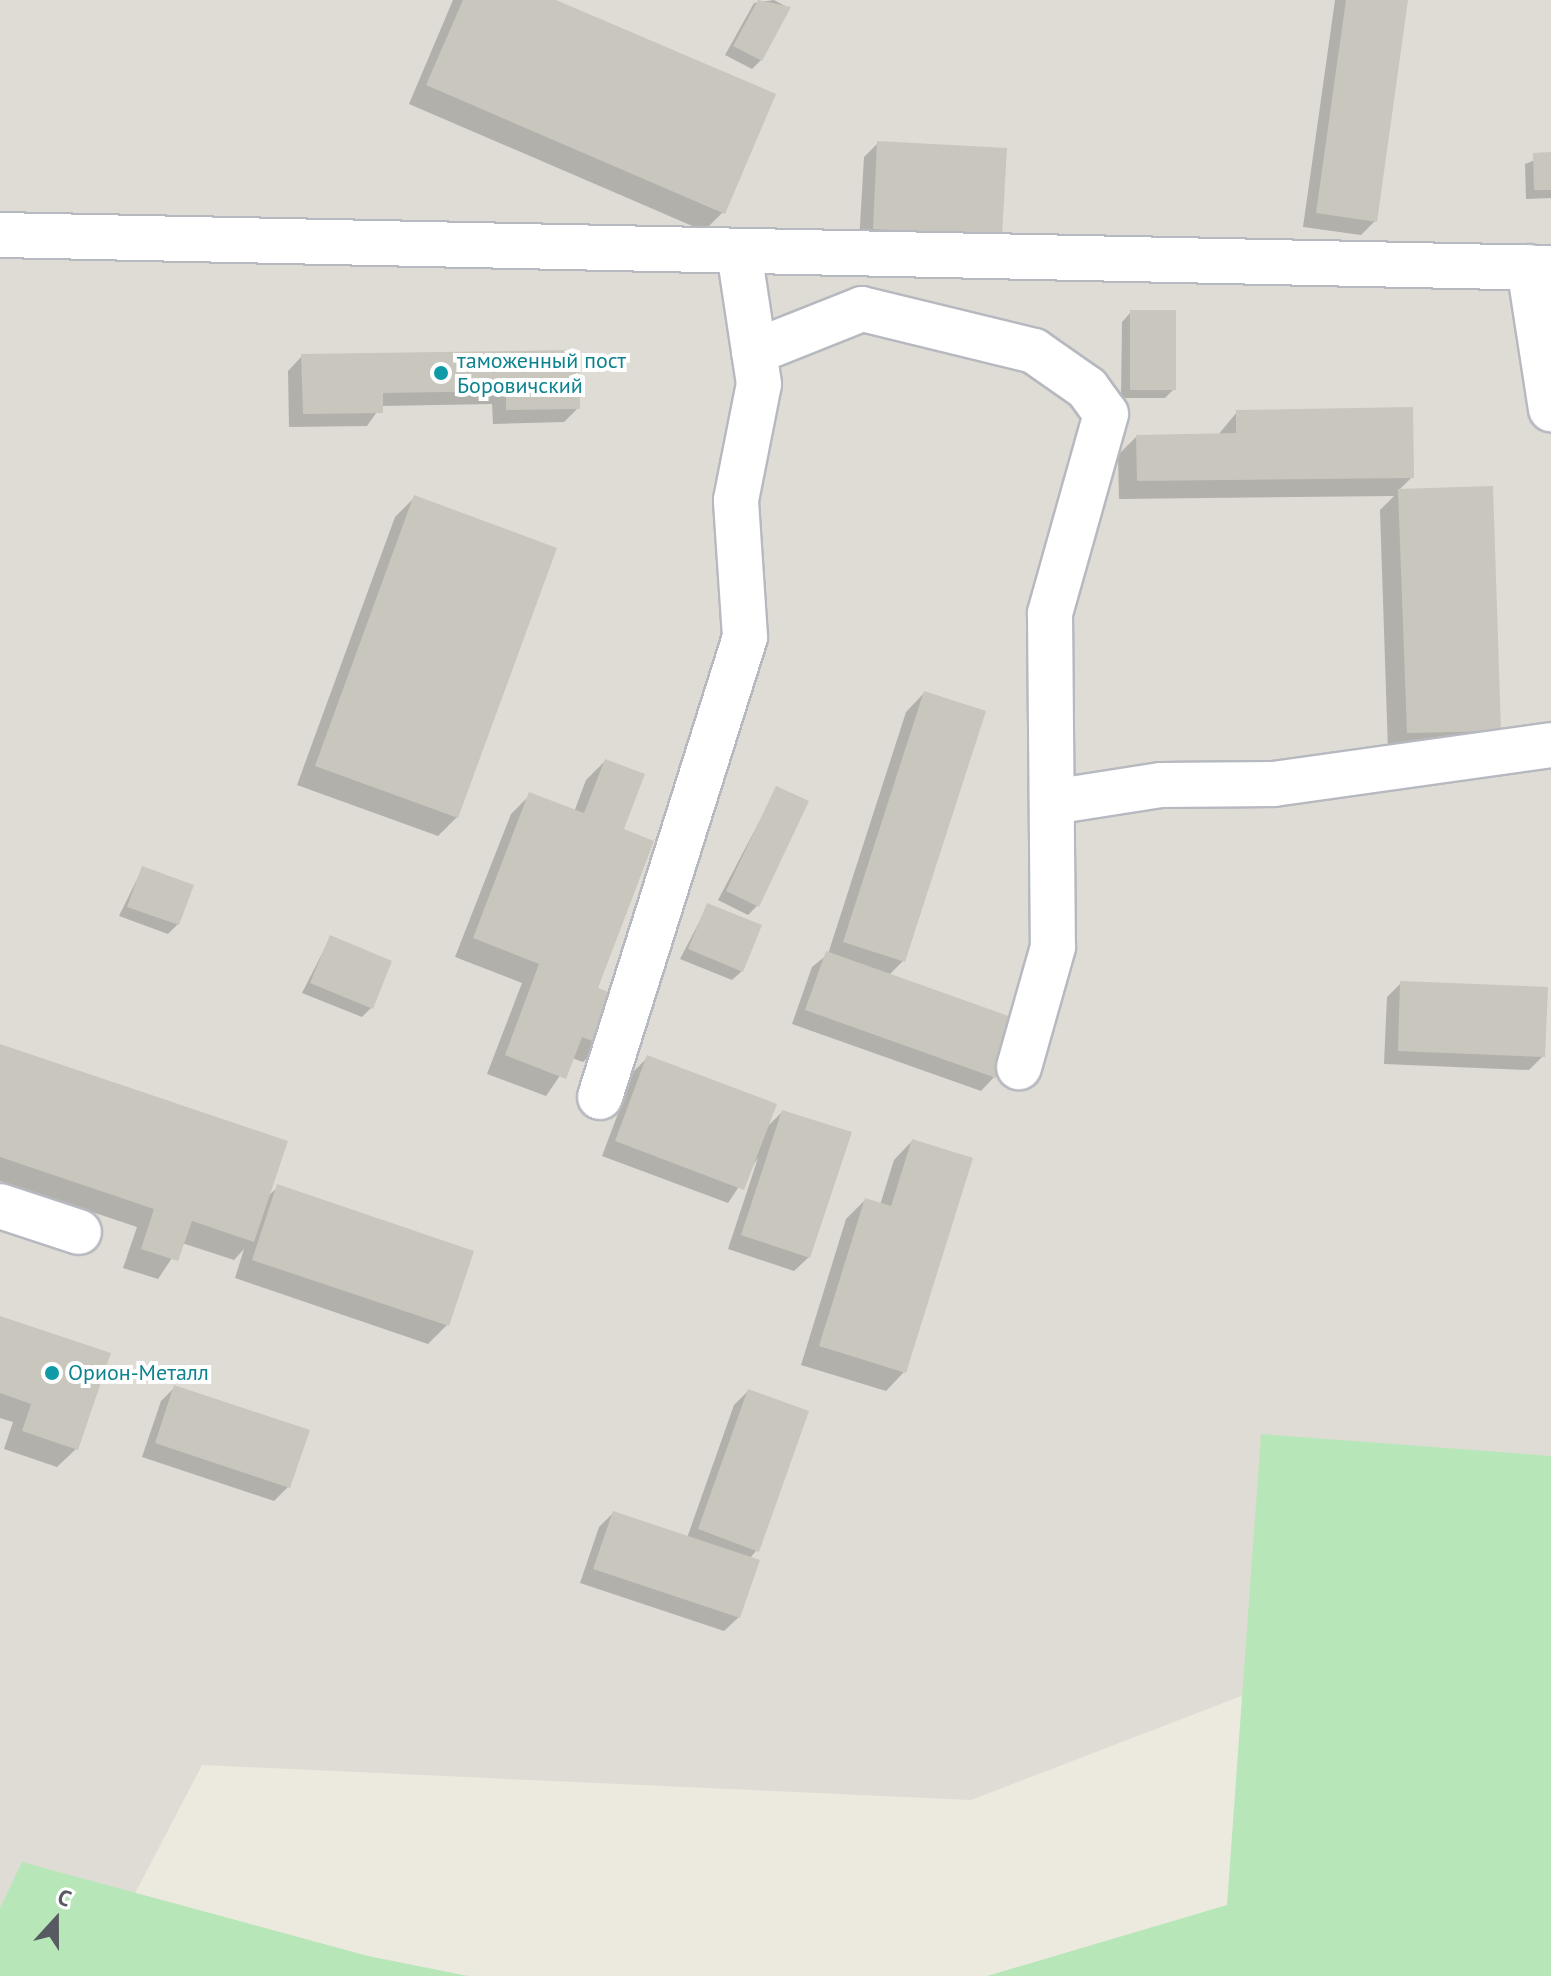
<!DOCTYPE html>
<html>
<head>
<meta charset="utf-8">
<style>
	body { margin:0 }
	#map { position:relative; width:1551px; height:1976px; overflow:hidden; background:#ece9de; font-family:"PT Sans",sans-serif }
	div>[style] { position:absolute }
	.industrial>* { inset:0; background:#dfdcd6 }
	.green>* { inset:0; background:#b7e7b8 }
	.shadow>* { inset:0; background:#0003 }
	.building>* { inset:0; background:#c9c6bd }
	.roads { filter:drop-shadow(2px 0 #b6b9bf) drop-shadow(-2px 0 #b6b9bf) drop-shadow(0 2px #b6b9bf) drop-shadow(0 -2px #b6b9bf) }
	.minor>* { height:44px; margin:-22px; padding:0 22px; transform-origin:22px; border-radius:22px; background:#fff }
	.dots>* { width:22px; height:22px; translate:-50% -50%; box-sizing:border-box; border:4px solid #fff; border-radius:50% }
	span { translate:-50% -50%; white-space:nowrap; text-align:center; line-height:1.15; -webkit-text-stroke:8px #fff; paint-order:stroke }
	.culture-label { font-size:22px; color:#0d838f }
	.left { translate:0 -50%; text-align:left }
	.north { position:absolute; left:16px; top:1880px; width:80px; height:80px; -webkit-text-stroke:6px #fff; paint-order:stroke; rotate:21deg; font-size:22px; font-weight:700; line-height:32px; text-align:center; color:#575b61 }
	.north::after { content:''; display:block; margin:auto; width:28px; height:36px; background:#575b61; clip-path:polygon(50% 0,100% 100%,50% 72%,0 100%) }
</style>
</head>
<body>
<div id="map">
	<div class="industrial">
		<i style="clip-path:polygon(0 0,1551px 0,1551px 1577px,971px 1800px,202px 1765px,92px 1976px,0 1976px)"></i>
	</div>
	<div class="green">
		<i style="clip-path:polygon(1261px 1434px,1551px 1456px,1551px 1976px,987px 1976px,1227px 1905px)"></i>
		<i style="clip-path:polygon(22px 1862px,368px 1956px,468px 1976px,0 1976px,0 1908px)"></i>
	</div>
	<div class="shadow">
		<i style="clip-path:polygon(453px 0,551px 0,723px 212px,704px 231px,409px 104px)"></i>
		<i style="clip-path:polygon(774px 0,789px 8px,761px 60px,752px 69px,725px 55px,754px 3px)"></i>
		<i style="clip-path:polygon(1335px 0,1406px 0,1375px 221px,1361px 235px,1303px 227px)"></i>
		<i style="clip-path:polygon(878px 143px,1000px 235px,859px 242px,864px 157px)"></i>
		<i style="clip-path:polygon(1551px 154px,1551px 198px,1526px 199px,1525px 164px)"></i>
		<i style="clip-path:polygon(1131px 312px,1174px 389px,1165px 398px,1121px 398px,1122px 322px)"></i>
		<i style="clip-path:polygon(577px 352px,578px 408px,564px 422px,493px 424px,492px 404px,381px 406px,367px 426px,289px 427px,288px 371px,302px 356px)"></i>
		<i style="clip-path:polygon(1237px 412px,1412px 477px,1398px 491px,1499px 730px,1388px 751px,1380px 510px,1394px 496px,1119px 499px,1118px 455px,1137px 436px,1218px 435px)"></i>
		<i style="clip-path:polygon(414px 498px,457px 817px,438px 836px,297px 785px,395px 517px)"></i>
		<i style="clip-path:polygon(924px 693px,903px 961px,889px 975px,995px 1076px,981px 1091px,792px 1024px,812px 967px,828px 954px,906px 712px)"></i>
		<i style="clip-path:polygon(605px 761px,621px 830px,596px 989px,602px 1044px,583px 1062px,572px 1058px,546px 1096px,487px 1074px,522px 983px,455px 957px,511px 814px,530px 795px,574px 812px,586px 780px)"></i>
		<i style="clip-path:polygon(777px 788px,757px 906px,748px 915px,718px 900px)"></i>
		<i style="clip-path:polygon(142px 869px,178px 924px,168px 934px,119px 916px)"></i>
		<i style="clip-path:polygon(708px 905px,742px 971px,732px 980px,680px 959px)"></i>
		<i style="clip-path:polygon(330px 938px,371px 1008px,362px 1017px,302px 993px)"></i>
		<i style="clip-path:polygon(1401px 983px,1543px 1056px,1529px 1070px,1384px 1064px,1387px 997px)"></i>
		<i style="clip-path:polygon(0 1046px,267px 1197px,278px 1187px,447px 1325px,428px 1344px,235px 1278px,244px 1249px,234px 1260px,182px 1243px,158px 1279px,123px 1268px,137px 1227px,0 1181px)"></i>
		<i style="clip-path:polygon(648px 1057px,765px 1129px,782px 1112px,809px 1257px,794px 1271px,728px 1249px,758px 1158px,728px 1203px,602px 1156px,634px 1071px)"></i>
		<i style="clip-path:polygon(912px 1141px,904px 1372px,886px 1391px,801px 1365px,846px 1219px,865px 1200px,880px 1205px,894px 1160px)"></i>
		<i style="clip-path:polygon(0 1318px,76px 1449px,57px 1467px,4px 1449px,13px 1422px,0 1418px)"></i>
		<i style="clip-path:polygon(175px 1387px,288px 1487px,274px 1501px,142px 1457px,161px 1401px)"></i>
		<i style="clip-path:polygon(748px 1391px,757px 1550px,749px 1559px,739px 1617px,724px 1631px,580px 1583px,599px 1527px,613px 1513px,687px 1538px,734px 1405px)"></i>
	</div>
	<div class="building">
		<i style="clip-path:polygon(463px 0,556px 0,776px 94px,725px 214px,426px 85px)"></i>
		<i style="clip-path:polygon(758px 0,791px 7px,762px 61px,733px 46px)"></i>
		<i style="clip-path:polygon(1346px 0,1408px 0,1377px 222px,1316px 213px)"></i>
		<i style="clip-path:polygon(877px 141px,1007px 148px,1002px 236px,873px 229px)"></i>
		<i style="clip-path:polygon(1551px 152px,1551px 190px,1534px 190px,1533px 153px)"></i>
		<i style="clip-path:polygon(1130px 310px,1176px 310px,1176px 390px,1130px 390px)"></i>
		<i style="clip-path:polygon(579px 350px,580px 409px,506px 410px,506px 391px,383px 393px,383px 413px,303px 414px,301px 354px)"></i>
		<i style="clip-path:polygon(1413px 407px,1414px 478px,1137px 481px,1136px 435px,1236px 433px,1236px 410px)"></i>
		<i style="clip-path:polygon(1493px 486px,1501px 731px,1407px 733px,1398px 489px)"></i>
		<i style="clip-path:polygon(414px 495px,557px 548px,458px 818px,315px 766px)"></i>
		<i style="clip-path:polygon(924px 691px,986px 711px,905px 962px,843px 942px)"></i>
		<i style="clip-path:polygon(605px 759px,645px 774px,624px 829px,654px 841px,598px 988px,622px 997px,603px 1045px,582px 1037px,566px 1079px,505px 1055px,539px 964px,473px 938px,529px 792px,584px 813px)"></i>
		<i style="clip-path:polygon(776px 786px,809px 801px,759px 907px,726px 891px)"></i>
		<i style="clip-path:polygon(142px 866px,194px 885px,179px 925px,127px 907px)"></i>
		<i style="clip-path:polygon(707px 903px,762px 925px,743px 972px,688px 949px)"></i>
		<i style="clip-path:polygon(330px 935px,392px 961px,373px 1009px,310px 983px)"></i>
		<i style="clip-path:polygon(826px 951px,1017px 1019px,996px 1078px,805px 1010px)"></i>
		<i style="clip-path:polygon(1400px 981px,1548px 987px,1545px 1057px,1398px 1051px)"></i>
		<i style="clip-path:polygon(0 1044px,288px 1141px,254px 1242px,192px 1221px,178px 1261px,141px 1249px,154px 1209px,0 1157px)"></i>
		<i style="clip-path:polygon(647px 1055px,777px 1104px,744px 1190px,615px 1141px)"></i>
		<i style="clip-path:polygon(782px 1110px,852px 1132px,810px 1258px,741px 1235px)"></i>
		<i style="clip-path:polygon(912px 1139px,973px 1158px,906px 1373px,819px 1346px,865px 1198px,891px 1206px)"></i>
		<i style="clip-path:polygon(277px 1184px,474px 1251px,449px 1326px,252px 1260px)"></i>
		<i style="clip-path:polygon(0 1316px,111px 1353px,78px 1450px,22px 1431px,31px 1404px,0 1393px)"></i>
		<i style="clip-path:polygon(174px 1385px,310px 1430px,290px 1488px,155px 1443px)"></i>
		<i style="clip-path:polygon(748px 1389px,809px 1411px,759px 1552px,698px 1529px)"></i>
		<i style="clip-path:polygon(613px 1511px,760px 1560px,740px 1618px,593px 1569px)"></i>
	</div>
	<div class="roads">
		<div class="minor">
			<i style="left:0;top:235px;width:1551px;rotate:1.22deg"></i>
			<i style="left:1529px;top:267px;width:144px;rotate:81.2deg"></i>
			<i style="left:754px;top:352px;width:116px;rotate:-21.7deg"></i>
			<i style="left:862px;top:309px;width:177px;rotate:13.7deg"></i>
			<i style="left:1034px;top:351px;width:65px;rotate:34.9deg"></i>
			<i style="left:1087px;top:388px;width:32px;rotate:54deg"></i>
			<i style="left:1106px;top:414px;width:207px;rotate:105.7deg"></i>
			<i style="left:1050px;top:613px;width:334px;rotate:89.5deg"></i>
			<i style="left:1053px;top:947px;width:125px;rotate:105.8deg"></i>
			<i style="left:1052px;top:802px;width:110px;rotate:-8.9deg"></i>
			<i style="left:1161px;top:785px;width:113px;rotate:-0.5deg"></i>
			<i style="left:1274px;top:784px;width:280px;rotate:-8deg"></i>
			<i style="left:600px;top:1097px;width:482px;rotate:-72.5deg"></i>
			<i style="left:745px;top:637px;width:137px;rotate:-93.8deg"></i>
			<i style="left:736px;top:500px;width:118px;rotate:-78.8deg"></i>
			<i style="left:759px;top:384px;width:134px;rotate:-98.6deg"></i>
			<i style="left:0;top:1206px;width:83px;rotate:18.2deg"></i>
		</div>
	</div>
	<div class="dots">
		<i style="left:441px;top:373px;background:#0f9aa8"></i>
		<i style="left:52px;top:1373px;background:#0f9aa8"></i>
	</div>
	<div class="culture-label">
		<span class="left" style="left:457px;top:373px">таможенный пост<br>Боровичский</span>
		<span class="left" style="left:68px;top:1373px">Орион-Металл</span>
	</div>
	<div class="north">С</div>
</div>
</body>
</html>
